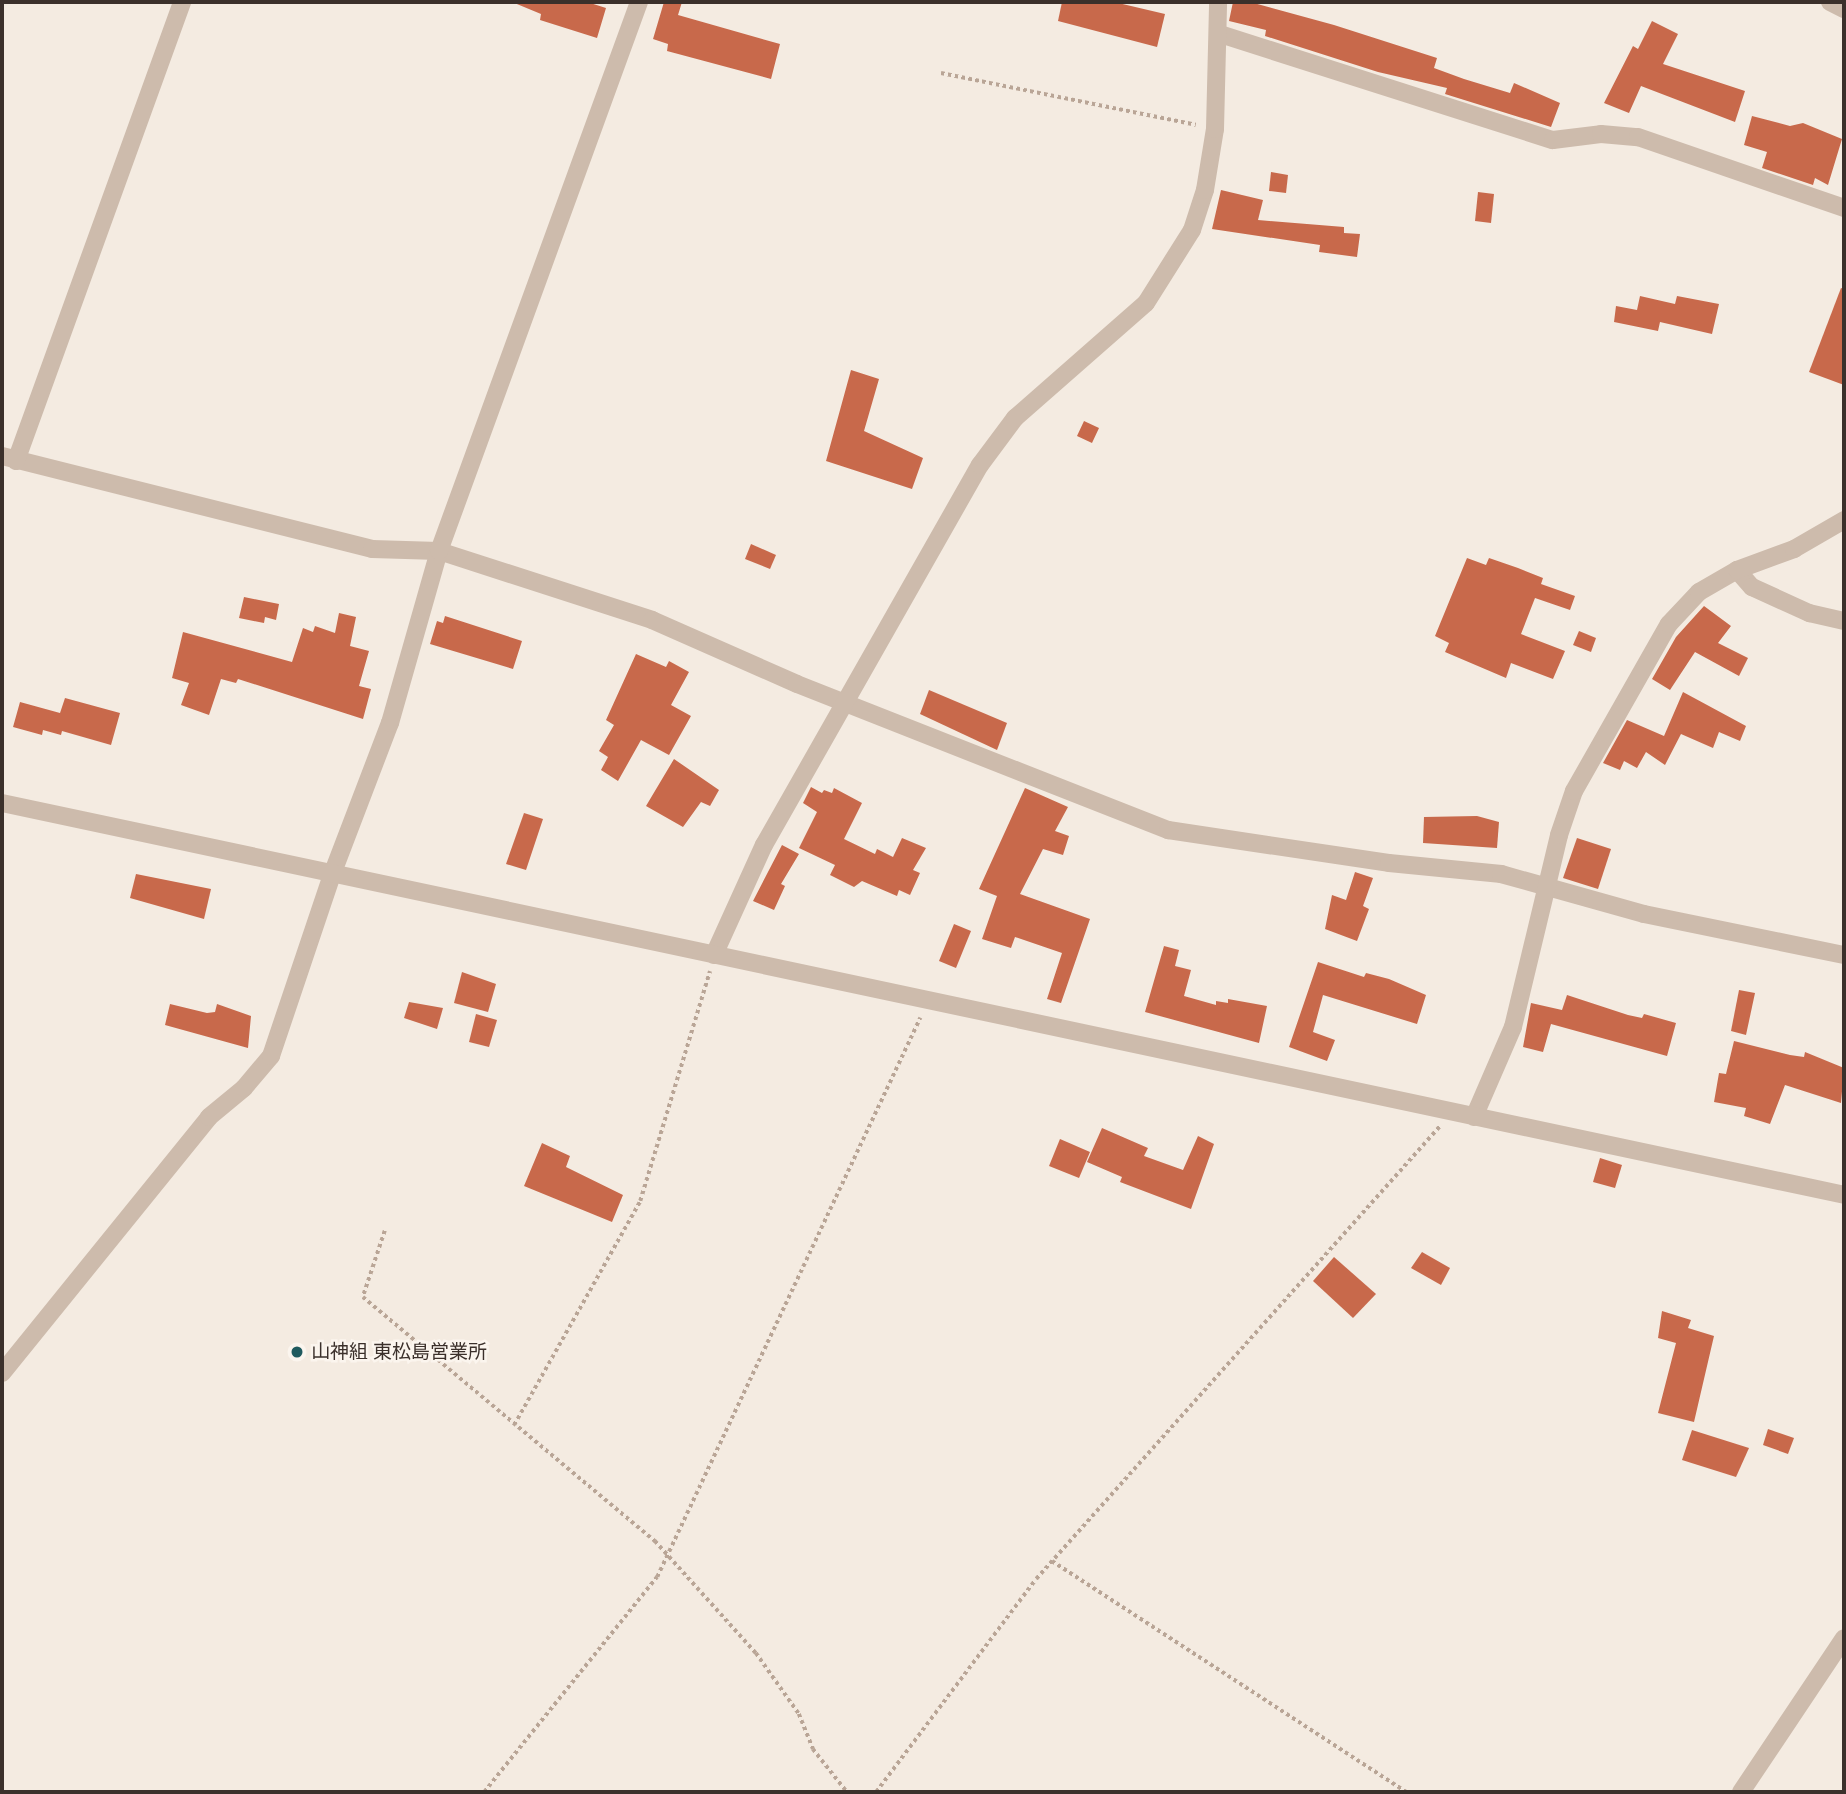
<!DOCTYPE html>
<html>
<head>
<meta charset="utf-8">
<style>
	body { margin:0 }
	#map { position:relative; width:1846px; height:1794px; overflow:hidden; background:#f4ebe1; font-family:"DM Sans","Noto Sans JP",sans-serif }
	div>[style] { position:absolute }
	.building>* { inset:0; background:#c8694b }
	.path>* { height:3.5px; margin-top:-1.75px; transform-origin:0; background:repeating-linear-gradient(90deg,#b9a596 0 3.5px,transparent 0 7px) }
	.minor>* { height:18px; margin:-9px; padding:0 9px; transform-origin:9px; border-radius:9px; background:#cdbbac }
	.tertiary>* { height:18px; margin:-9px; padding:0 9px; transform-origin:9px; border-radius:9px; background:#cdbbac }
	.dots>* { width:19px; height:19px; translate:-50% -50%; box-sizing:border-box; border:4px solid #fbf5ee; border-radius:50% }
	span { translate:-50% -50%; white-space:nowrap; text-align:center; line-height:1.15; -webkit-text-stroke:5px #fbf5ee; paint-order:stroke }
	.poi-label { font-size:19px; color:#3b302b }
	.left { translate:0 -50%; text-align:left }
	.frame { position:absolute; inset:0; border:4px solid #3b302b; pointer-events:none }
</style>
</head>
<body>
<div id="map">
	<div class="building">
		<i style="clip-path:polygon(512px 2px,587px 2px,606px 8px,597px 38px,540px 20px,541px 14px)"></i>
		<i style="clip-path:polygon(664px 2px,682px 2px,678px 15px,780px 44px,771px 79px,667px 51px,668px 44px,653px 39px)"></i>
		<i style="clip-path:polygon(1062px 2px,1114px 2px,1165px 14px,1157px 47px,1058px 21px)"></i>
		<i style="clip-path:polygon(1233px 2px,1250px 2px,1334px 25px,1437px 58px,1434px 68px,1464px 79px,1510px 93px,1514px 83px,1560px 103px,1551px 127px,1445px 94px,1447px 88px,1378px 72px,1265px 36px,1266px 30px,1229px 21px)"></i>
		<i style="clip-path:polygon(1652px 21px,1678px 34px,1663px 64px,1745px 91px,1735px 122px,1641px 86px,1629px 113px,1604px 103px,1633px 46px,1638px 49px)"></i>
		<i style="clip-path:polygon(1752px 116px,1790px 126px,1803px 123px,1842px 139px,1828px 185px,1815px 178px,1813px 185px,1762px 168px,1767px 152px,1744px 145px)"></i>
		<i style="clip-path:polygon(1271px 172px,1288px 175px,1286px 193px,1269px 191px)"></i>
		<i style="clip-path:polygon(1221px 190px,1263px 200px,1258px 220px,1344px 227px,1344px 233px,1360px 234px,1357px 257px,1319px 252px,1320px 245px,1212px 229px)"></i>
		<i style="clip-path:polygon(1478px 192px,1494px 194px,1491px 223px,1475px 221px)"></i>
		<i style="clip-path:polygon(1841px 288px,1844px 289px,1844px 385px,1809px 372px)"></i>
		<i style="clip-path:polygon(1640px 296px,1675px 304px,1677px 296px,1719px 304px,1712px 334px,1660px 322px,1658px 331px,1614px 322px,1616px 306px,1637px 310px)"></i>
		<i style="clip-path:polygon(851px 370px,879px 379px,864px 431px,923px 458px,912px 489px,826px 461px)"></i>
		<i style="clip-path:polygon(1084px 421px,1099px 428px,1092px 443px,1077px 436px)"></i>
		<i style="clip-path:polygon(751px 544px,776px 555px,770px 569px,745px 559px)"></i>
		<i style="clip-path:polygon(1467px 558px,1486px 565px,1489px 558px,1518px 568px,1543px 578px,1541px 584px,1575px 596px,1570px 610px,1535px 598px,1521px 634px,1565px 651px,1553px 679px,1511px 663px,1506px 678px,1445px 652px,1449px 643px,1435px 636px)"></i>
		<i style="clip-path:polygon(244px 597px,279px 604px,276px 620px,265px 617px,264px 623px,239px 618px)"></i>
		<i style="clip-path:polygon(1704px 606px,1731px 626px,1718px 643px,1748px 658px,1739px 676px,1695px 652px,1670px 690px,1652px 679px,1676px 637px)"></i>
		<i style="clip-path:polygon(339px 613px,356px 617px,350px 646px,369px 651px,359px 686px,371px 689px,363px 719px,238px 679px,236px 683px,221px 679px,209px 715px,181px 705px,189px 683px,172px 678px,183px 632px,292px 662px,303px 628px,313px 632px,315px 626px,335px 633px)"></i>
		<i style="clip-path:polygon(445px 616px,522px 641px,513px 669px,430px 644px,437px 621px,443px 623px)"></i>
		<i style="clip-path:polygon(1579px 631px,1596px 638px,1591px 652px,1573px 645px)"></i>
		<i style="clip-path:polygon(636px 654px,666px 667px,669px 661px,689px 672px,671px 705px,691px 716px,669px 755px,641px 740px,618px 781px,601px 770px,608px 757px,599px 751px,614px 725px,606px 720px)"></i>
		<i style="clip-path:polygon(929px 690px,1007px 723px,997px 750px,920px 714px)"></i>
		<i style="clip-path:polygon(1683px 692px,1746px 726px,1740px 741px,1719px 732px,1713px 748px,1681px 734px,1665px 765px,1646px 752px,1637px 768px,1624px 761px,1620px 770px,1603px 763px,1627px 720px,1664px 736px)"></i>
		<i style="clip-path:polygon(65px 698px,120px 713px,111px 745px,62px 731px,61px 735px,43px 730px,42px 735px,13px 727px,20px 702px,60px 713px)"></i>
		<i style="clip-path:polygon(674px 759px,719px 790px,710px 806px,701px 802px,683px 827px,646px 806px)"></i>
		<i style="clip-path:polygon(811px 787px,822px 793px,824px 790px,832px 793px,834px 788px,862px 803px,844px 839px,875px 854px,877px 849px,893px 857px,902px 838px,926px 848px,913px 870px,920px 873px,910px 895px,899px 890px,897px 896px,862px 881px,854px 887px,830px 875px,835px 865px,799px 848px,817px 812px,803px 803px)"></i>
		<i style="clip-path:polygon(1025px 788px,1068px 807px,1055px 831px,1069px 836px,1063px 855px,1043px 849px,1020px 894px,1090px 919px,1061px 1003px,1047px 999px,1062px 953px,1015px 937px,1011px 948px,982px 939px,997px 896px,979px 889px)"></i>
		<i style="clip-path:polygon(524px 813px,543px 819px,526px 870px,506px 864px)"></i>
		<i style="clip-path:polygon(1477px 816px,1499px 822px,1497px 848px,1423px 843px,1424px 817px)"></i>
		<i style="clip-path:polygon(1577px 838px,1611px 849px,1598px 889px,1563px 878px)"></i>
		<i style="clip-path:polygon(782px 845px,799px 854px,781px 884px,785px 886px,774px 910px,753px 901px)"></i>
		<i style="clip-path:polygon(1355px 872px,1373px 878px,1363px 906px,1369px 909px,1357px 941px,1325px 929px,1332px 895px,1346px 900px)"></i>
		<i style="clip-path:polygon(136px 874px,211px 889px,204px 919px,130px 898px)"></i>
		<i style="clip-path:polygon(954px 924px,971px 931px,956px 968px,939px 961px)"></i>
		<i style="clip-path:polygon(1164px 946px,1179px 950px,1175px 966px,1191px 970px,1184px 996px,1216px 1005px,1216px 1001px,1228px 1003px,1228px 999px,1267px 1006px,1259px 1043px,1145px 1012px)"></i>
		<i style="clip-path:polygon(1318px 962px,1364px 977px,1366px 973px,1389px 979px,1426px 995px,1417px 1024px,1323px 995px,1313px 1032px,1335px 1040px,1327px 1061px,1289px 1047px)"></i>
		<i style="clip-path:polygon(462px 972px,496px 984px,488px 1012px,454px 1003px)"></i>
		<i style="clip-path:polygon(1739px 990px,1755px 993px,1746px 1035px,1731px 1031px)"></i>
		<i style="clip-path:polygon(1567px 995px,1628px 1015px,1642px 1018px,1644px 1014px,1676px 1023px,1667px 1056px,1551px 1024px,1543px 1052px,1523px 1047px,1531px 1003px,1562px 1010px)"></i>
		<i style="clip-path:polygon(409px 1002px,443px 1008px,437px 1029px,404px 1018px)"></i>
		<i style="clip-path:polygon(170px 1004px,207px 1013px,215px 1012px,217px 1004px,251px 1016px,248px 1048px,165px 1025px)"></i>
		<i style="clip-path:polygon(476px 1014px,497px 1020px,489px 1047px,469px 1042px)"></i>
		<i style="clip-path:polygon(1734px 1041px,1790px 1055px,1804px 1057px,1805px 1052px,1844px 1068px,1841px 1103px,1785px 1085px,1770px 1124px,1744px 1116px,1746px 1108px,1714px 1102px,1719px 1073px,1726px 1074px)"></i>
		<i style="clip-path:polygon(1102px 1128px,1148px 1148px,1144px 1156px,1183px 1170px,1198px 1136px,1214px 1144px,1191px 1209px,1120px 1182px,1122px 1177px,1087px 1162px)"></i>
		<i style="clip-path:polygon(1060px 1139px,1090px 1152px,1079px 1178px,1049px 1166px)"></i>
		<i style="clip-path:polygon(542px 1143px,570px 1156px,566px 1167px,623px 1195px,612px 1222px,524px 1186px)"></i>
		<i style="clip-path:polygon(1600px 1158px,1622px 1165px,1615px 1188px,1593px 1182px)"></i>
		<i style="clip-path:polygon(1422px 1252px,1450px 1268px,1441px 1285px,1411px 1268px)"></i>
		<i style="clip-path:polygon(1334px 1257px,1376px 1294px,1353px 1318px,1313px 1281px)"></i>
		<i style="clip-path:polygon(1662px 1311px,1691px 1320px,1688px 1328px,1714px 1336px,1694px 1422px,1658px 1413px,1676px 1343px,1658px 1338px)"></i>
		<i style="clip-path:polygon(1768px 1429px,1794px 1438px,1788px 1454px,1763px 1445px)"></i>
		<i style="clip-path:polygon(1692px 1430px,1749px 1448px,1736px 1477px,1682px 1460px)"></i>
	</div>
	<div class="path">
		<i style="left:941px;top:73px;width:260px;rotate:11.5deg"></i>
		<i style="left:385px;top:1231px;width:70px;rotate:108.4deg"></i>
		<i style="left:363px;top:1297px;width:381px;rotate:39.9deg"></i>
		<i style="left:655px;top:1541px;width:151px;rotate:48deg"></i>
		<i style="left:756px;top:1653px;width:75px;rotate:54.8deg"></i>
		<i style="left:799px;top:1714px;width:38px;rotate:68deg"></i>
		<i style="left:813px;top:1749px;width:55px;rotate:51.7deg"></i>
		<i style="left:514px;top:1425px;width:257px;rotate:-60.6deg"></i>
		<i style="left:640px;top:1201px;width:240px;rotate:-73.1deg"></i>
		<i style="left:1052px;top:1561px;width:423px;rotate:33.1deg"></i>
		<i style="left:484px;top:1792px;width:276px;rotate:-51.2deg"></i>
		<i style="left:657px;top:1577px;width:618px;rotate:-64.8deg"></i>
		<i style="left:876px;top:1792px;width:266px;rotate:-53.1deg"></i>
		<i style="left:1036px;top:1579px;width:607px;rotate:-48.27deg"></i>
	</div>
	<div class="minor">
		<i style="left:1830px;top:2px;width:16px;rotate:27deg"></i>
		<i style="left:1220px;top:34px;width:349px;rotate:17.7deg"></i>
		<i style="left:1553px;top:140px;width:48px;rotate:-7.1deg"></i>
		<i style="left:1601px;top:134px;width:37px;rotate:5deg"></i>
		<i style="left:1638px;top:137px;width:218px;rotate:19deg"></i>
		<i style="left:2px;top:456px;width:382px;rotate:14.1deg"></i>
		<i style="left:372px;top:549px;width:67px;rotate:1.7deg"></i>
		<i style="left:439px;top:551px;width:224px;rotate:17.9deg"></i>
		<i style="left:652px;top:620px;width:158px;rotate:23.8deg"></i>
		<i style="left:797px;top:684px;width:399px;rotate:21.5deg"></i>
		<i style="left:1168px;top:830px;width:223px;rotate:8.5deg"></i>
		<i style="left:1389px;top:863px;width:113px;rotate:5.6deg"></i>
		<i style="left:1501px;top:874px;width:148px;rotate:15.6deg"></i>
		<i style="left:1644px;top:914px;width:204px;rotate:11.6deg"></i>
		<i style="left:16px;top:461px;width:488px;rotate:-70.1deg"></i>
		<i style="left:1737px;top:570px;width:23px;rotate:49deg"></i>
		<i style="left:1752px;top:587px;width:63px;rotate:24.5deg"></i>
		<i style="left:1809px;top:613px;width:36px;rotate:13deg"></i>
		<i style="left:714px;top:955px;width:121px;rotate:-65.6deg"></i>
		<i style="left:764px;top:845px;width:437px;rotate:-60.4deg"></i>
		<i style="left:980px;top:465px;width:59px;rotate:-53.3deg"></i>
		<i style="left:1015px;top:418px;width:174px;rotate:-41.3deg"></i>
		<i style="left:1146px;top:303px;width:86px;rotate:-57.8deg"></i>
		<i style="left:1192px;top:230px;width:42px;rotate:-72deg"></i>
		<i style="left:1205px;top:190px;width:62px;rotate:-80.7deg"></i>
		<i style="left:1215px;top:129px;width:127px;rotate:-88.6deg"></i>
		<i style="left:1474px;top:1117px;width:98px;rotate:-66.6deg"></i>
		<i style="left:1513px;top:1027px;width:197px;rotate:-76.5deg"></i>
		<i style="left:1559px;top:835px;width:46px;rotate:-71.2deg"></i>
		<i style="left:1574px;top:791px;width:192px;rotate:-60.4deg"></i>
		<i style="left:1669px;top:624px;width:44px;rotate:-46.8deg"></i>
		<i style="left:1699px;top:592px;width:44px;rotate:-30.1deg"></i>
		<i style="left:1737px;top:570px;width:61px;rotate:-20.2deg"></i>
		<i style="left:1794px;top:549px;width:58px;rotate:-30.1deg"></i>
		<i style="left:2px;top:1373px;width:329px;rotate:-51deg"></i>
		<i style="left:209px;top:1117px;width:45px;rotate:-39.6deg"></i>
		<i style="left:244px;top:1088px;width:42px;rotate:-49.8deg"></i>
		<i style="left:271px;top:1056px;width:194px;rotate:-71.4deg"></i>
		<i style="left:333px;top:872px;width:160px;rotate:-69.1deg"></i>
		<i style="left:390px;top:723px;width:179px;rotate:-74.1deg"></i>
		<i style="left:439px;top:551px;width:584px;rotate:-69.98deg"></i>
	</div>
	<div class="tertiary">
		<i style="left:2px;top:803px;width:1883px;rotate:12.01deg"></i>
		<i style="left:1741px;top:1792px;width:185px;rotate:-56.2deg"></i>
	</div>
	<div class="dots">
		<i style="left:297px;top:1352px;background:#1f5a5e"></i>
	</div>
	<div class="poi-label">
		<span class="left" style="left:311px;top:1352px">山神組 東松島営業所</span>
	</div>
	<div class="frame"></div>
</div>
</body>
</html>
